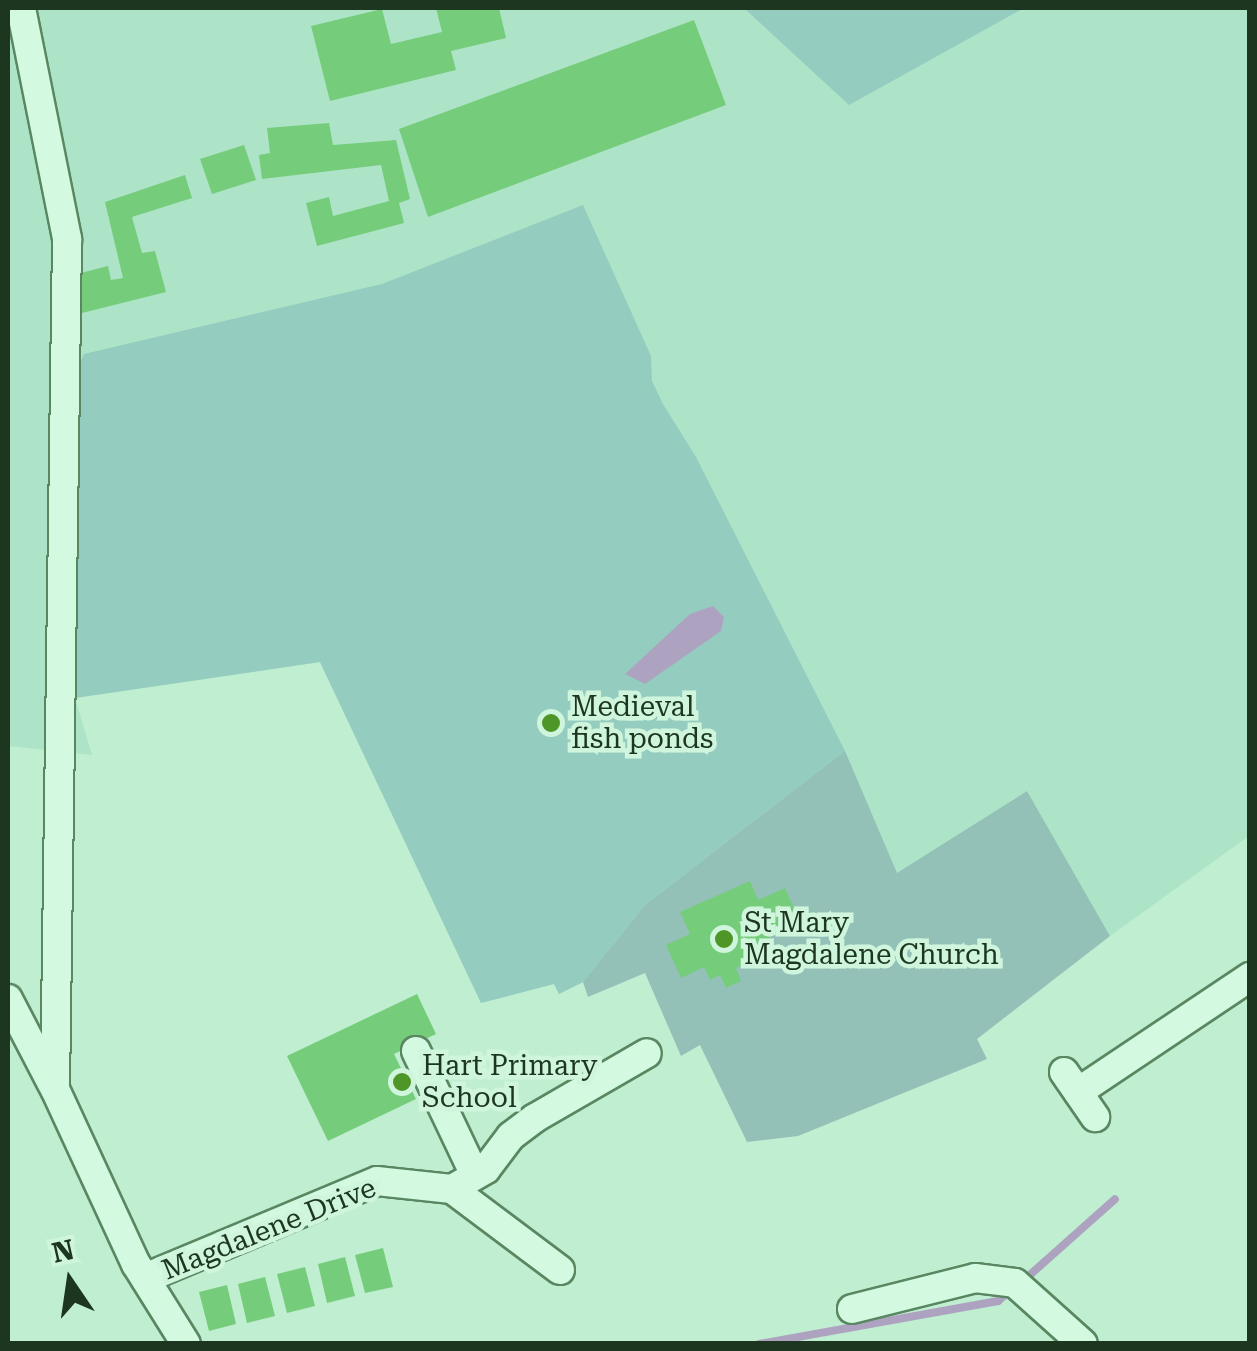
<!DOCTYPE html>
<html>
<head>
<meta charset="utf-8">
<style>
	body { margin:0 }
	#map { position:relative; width:1257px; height:1351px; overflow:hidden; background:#c0eed0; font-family:"Roboto Serif",serif }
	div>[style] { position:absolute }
	.farmland>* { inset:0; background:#ade4c8 }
	.green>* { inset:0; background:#94ccbf }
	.cemetery>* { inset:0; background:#93c0b7 }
	.water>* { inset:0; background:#ada3c0 }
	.stream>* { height:8px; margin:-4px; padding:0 4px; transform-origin:4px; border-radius:4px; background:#ada3c0 }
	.building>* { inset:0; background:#75cd7c }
	.roads { filter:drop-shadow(2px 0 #588761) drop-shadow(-2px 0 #588761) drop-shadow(0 2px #588761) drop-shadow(0 -2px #588761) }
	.minor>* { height:28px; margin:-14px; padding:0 14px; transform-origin:14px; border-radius:14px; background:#d3f9e1 }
	.dots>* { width:28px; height:28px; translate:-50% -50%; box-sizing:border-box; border:5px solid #cff5dd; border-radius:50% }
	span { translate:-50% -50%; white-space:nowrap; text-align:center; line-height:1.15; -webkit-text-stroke:9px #cff5dd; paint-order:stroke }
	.poi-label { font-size:28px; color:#1c3620 }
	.left { translate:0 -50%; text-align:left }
	.street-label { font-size:28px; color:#1c3620 }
	.frame { position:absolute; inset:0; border:10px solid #1c3620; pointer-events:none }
	.north { position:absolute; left:20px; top:1231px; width:100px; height:100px; -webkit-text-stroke:8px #cff5dd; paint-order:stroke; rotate:347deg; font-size:28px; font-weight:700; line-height:40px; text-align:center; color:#1c3620 }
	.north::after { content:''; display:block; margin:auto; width:35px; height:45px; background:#1c3620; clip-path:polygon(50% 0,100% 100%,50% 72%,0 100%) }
</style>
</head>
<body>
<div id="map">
	<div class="farmland">
		<i style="clip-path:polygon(8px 8px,1249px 8px,1249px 836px,1110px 936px,1027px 791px,897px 874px,845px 752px,645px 905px,583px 982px,559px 994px,554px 984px,481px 1003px,320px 662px,75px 698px,92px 755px,8px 746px)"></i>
	</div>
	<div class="green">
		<i style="clip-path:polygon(744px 8px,1024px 8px,849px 105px)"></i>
		<i style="clip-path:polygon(583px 205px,651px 356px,652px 381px,663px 404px,696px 457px,845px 751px,645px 905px,583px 982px,559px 994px,554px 984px,481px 1003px,320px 662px,75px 698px,75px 375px,84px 354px,382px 284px)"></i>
	</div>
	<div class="cemetery">
		<i style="clip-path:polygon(845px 751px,897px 873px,1027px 791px,1110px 936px,977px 1039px,987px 1059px,798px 1136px,747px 1142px,700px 1045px,681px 1056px,645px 973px,588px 997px,583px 982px,645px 905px)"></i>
	</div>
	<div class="water">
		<i style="clip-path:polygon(713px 606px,724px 617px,721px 631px,645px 684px,625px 674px,690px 614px)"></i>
	</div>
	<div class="stream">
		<i style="left:1023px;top:1281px;width:123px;rotate:-41.7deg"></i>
		<i style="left:759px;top:1344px;width:243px;rotate:-10.2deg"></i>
		<i style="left:998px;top:1301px;width:18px;rotate:-41deg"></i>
	</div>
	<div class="building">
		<i style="clip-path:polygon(436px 8px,499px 8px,506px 38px,451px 51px,456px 70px,330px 101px,311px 26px,382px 9px,391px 44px,442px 32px)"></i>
		<i style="clip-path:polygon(694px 20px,726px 105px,428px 217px,399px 129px)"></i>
		<i style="clip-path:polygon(329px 123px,333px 145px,396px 140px,410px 199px,399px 203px,404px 223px,317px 246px,306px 203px,329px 197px,333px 216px,389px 201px,381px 165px,262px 179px,259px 155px,270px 153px,267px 128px)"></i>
		<i style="clip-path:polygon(244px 145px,256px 180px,212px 194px,200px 159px)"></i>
		<i style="clip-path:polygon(185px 175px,192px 198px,132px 217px,142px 253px,155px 251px,166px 292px,82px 313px,73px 275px,108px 266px,111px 280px,123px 278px,105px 202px)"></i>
		<i style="clip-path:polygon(750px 881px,758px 900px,785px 888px,798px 917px,767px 931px,775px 951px,736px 968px,741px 981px,726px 988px,720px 975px,710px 980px,704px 967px,681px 978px,666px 945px,690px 934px,680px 912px)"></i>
		<i style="clip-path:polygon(417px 994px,436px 1034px,394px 1054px,416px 1099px,328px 1141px,287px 1056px)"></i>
		<i style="clip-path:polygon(383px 1248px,393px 1287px,365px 1293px,355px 1255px)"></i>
		<i style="clip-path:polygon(345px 1257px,355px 1296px,327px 1303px,318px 1264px)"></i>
		<i style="clip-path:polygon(305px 1267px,315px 1306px,287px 1313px,277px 1274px)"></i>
		<i style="clip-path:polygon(265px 1277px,275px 1316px,247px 1323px,238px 1284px)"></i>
		<i style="clip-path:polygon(227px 1285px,236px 1324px,209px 1331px,199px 1292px)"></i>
	</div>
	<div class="roads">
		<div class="minor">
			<i style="left:21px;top:8px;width:236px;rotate:78.7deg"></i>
			<i style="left:67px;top:239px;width:850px;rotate:90.81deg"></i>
			<i style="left:55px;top:1089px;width:193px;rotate:65.2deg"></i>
			<i style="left:136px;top:1264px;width:94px;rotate:58deg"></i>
			<i style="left:8px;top:999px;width:96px;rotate:62.6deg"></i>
			<i style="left:416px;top:1051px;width:137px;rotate:64.6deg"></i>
			<i style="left:1064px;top:1072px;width:55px;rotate:55.4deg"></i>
			<i style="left:1078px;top:1092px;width:207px;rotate:-33.8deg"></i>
			<i style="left:452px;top:1189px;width:39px;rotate:-30deg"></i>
			<i style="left:486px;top:1169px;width:41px;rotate:-52.9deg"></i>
			<i style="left:511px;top:1136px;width:30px;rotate:-37deg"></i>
			<i style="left:535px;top:1118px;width:129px;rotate:-30.1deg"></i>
			<i style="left:145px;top:1278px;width:251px;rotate:-22.7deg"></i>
			<i style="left:377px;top:1181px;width:75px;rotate:6.1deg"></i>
			<i style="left:452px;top:1189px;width:135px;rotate:36.9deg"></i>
			<i style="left:852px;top:1309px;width:127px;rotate:-14.1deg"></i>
			<i style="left:975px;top:1278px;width:40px;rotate:7.1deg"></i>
			<i style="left:1015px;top:1283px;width:91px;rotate:41.9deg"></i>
		</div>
	</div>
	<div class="dots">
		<i style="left:551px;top:723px;background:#4e9627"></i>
		<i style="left:724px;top:939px;background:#4e9627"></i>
		<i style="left:402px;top:1082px;background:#4e9627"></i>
	</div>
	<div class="poi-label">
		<span class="left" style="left:571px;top:723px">Medieval<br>fish ponds</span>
		<span class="left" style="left:744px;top:939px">St Mary<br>Magdalene Church</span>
		<span class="left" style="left:422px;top:1082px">Hart Primary<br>School</span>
	</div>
	<div class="street-label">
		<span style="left:269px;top:1229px;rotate:-22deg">Magdalene Drive</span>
	</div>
	<div class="frame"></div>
	<div class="north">N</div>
</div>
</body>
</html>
